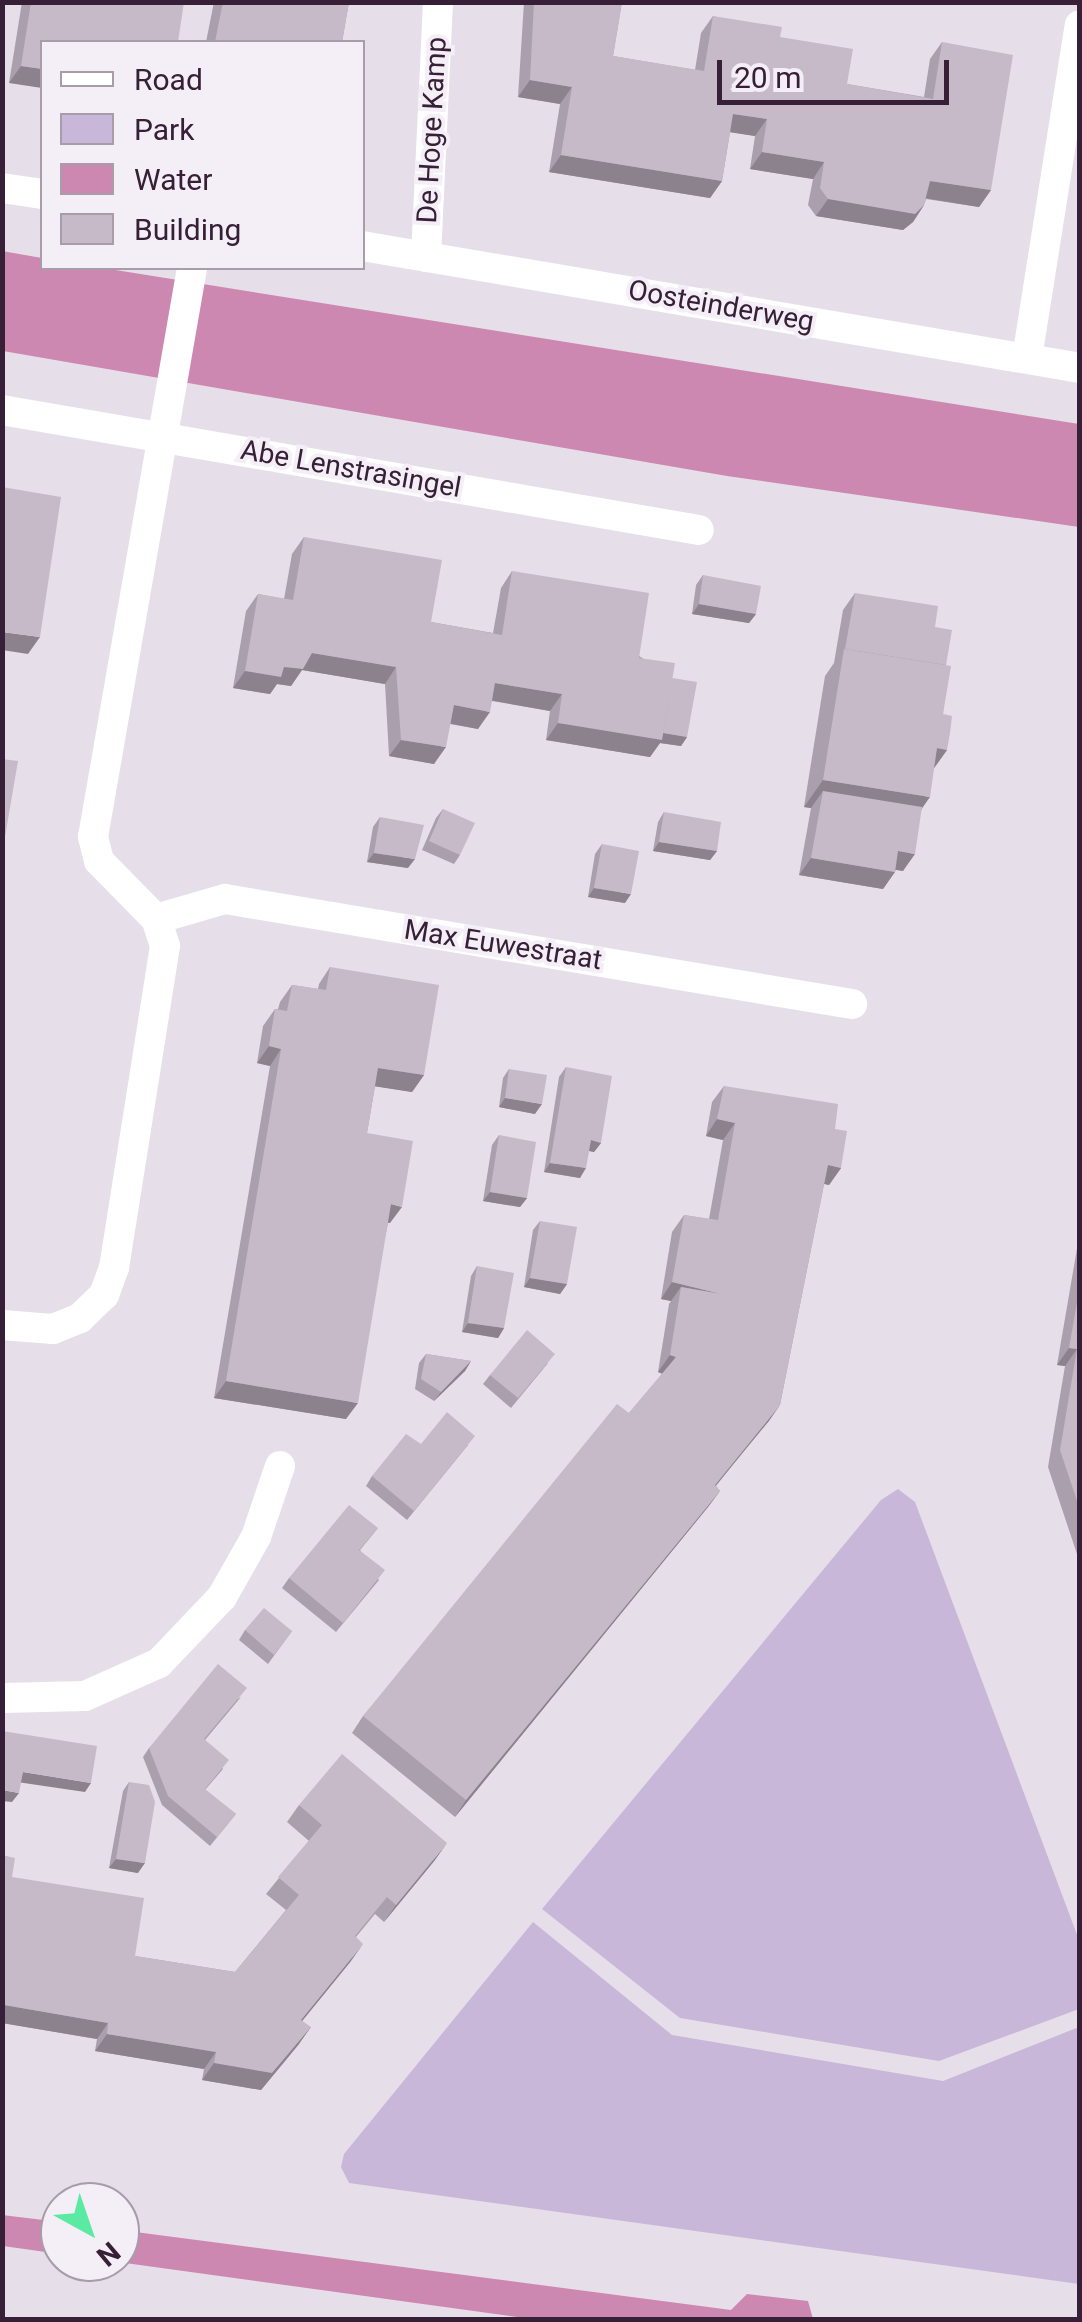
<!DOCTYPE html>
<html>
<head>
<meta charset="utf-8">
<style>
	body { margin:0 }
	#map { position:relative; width:1082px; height:2322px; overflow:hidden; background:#e6dee9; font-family:Roboto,sans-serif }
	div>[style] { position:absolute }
	.green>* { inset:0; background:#c9b7d9 }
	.water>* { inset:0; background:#cc88b1 }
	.minor>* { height:30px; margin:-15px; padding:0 15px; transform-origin:15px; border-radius:15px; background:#fff }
	.wall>* { inset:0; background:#aaa0ad }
	.shaded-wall>* { inset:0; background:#8b828d }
	.building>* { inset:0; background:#c6bac9 }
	span { translate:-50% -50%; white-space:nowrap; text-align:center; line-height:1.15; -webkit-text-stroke:8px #f4eef6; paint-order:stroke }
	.street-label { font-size:28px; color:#372037 }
	.frame { position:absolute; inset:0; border:5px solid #372037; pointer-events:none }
	.legend { position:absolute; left:40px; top:40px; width:325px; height:230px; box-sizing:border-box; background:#f4eef6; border:2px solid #a89caa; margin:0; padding:12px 18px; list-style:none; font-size:30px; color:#372037 }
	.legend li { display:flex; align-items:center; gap:20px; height:50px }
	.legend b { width:50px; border:2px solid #a89caa }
	.north { position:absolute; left:40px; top:2182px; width:100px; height:100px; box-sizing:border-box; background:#f4eef6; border:2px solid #a89caa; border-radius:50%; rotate:140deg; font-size:28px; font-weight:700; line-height:40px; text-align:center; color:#372037 }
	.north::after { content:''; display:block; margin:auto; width:35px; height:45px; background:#5aeaa1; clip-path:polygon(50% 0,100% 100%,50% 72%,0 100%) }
	.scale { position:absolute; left:717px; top:60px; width:232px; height:45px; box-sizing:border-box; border:5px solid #372037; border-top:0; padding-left:12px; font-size:30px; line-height:35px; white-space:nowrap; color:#372037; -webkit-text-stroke:8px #f4eef6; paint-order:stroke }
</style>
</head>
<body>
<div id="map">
	<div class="green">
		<i style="clip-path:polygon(898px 1489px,915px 1502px,1079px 1940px,1079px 2009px,939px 2061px,680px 2018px,542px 1909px,881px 1500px)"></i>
		<i style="clip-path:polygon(533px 1922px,672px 2035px,943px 2081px,1079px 2027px,1079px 2284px,349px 2183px,341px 2167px,344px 2154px)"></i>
	</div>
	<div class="water">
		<i style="clip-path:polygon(2px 251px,42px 258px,42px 268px,103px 268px,1079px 424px,1079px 527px,727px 476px,3px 351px)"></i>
		<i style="clip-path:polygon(2px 2215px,60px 2222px,60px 2254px,3px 2246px)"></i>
		<i style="clip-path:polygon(120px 2230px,731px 2310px,747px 2294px,808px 2301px,813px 2319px,532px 2319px,118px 2262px)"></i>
	</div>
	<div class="minor">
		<i style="left:2px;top:188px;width:40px;rotate:8.5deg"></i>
		<i style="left:362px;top:246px;width:728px;rotate:9.64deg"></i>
		<i style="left:426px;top:257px;width:255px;rotate:-87.3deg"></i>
		<i style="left:1027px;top:358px;width:337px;rotate:-81deg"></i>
		<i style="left:2px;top:410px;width:707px;rotate:9.77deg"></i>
		<i style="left:156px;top:919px;width:72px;rotate:-16.2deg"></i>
		<i style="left:225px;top:899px;width:636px;rotate:9.51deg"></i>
		<i style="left:2px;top:1325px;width:51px;rotate:4.5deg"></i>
		<i style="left:53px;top:1329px;width:29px;rotate:-22deg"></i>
		<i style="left:80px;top:1318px;width:33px;rotate:-44deg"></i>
		<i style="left:104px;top:1295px;width:29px;rotate:-70deg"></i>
		<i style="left:114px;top:1268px;width:326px;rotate:-81deg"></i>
		<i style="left:165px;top:946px;width:28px;rotate:-108deg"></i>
		<i style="left:156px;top:919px;width:81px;rotate:-134.5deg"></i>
		<i style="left:99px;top:861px;width:25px;rotate:-104deg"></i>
		<i style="left:93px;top:837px;width:578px;rotate:-80.13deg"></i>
		<i style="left:2px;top:1698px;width:83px;rotate:-1.4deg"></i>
		<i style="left:85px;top:1696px;width:81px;rotate:-24deg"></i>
		<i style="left:159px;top:1663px;width:91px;rotate:-46.3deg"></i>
		<i style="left:222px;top:1597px;width:69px;rotate:-60.5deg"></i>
		<i style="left:256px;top:1537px;width:75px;rotate:-71.3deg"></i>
	</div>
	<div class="wall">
		<i style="clip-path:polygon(22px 2px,184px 2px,9px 83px)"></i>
		<i style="clip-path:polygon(214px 2px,349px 2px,342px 42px,206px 42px)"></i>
		<i style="clip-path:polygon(524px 2px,622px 2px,613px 56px,695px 70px,701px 33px,713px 16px,780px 37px,847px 84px,924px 97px,930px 59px,942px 42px,991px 190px,979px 207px,926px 199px,924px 205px,913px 222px,903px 230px,816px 216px,808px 205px,813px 179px,750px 169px,755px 136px,730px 132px,722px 181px,710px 198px,549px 172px,560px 104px,518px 97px)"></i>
		<i style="clip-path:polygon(304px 537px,431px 622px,493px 633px,501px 588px,512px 571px,672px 678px,687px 737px,681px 746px,660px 743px,650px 757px,546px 740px,550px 711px,492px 701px,478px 729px,450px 724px,434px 764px,389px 756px,385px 684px,302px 670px,291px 686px,277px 684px,270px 694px,233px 688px,246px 611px,258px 594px,284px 599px,292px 554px)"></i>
		<i style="clip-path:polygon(703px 575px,756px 614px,749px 623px,692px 614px,696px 585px)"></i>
		<i style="clip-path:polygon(855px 593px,935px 627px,946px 665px,943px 714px,947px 750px,934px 768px,903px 871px,896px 870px,883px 889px,799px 875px,811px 808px,804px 807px,825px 676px,834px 663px,843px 610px)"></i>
		<i style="clip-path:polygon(443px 809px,460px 855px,454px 864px,422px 850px,436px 818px)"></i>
		<i style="clip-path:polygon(664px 812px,717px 851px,710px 860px,653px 851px,658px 822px)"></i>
		<i style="clip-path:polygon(380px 817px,408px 868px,367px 862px,373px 827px)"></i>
		<i style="clip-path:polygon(602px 844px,625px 903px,588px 897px,595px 854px)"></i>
		<i style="clip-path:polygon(330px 967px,424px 1075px,412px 1092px,375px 1086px,367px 1133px,390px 1223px,388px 1223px,346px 1419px,214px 1398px,270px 1066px,257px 1063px,263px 1026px,275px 1009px,278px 1009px,280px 1002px,292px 985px,318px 989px,319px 984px)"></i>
		<i style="clip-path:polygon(566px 1067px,601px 1143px,594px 1152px,589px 1151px,580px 1178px,544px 1172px,559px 1077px)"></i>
		<i style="clip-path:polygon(509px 1069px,535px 1114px,499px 1107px,503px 1078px)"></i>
		<i style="clip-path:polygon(724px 1086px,835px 1129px,841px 1168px,829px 1185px,824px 1184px,780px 1405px,716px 1486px,720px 1491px,708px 1507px,455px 1817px,352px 1733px,363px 1716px,629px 1413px,662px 1374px,658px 1372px,669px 1304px,671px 1301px,661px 1299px,672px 1232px,684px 1215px,709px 1219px,723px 1140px,706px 1136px,712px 1102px)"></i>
		<i style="clip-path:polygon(499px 1135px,527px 1198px,520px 1207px,483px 1201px,492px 1145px)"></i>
		<i style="clip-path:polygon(540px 1221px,567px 1284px,560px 1294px,524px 1287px,533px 1230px)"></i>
		<i style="clip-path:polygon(1080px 1231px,1080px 1563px,1048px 1467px,1065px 1366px,1057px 1365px)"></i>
		<i style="clip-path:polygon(477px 1266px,504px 1328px,498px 1338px,462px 1332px,471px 1276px)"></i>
		<i style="clip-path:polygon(426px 1354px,471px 1361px,465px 1371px,434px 1401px,415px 1389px,419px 1363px)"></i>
		<i style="clip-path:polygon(548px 1363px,511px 1408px,483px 1384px,490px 1375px)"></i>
		<i style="clip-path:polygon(421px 1444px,468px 1445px,407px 1520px,366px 1486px,372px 1476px)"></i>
		<i style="clip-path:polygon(378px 1528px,360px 1550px,379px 1580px,336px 1632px,282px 1588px,289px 1578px)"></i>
		<i style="clip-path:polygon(245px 1630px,292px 1631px,268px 1664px,239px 1640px)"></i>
		<i style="clip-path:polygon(241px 1697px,205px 1740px,223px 1769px,205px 1790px,236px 1814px,210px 1846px,162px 1805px,143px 1757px,149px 1748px)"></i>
		<i style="clip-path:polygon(129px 1782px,138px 1873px,109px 1868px,123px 1791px)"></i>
		<i style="clip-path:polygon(299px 1805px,435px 1860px,384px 1922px,375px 1914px,356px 1937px,351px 1961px,302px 2021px,299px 2044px,261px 2090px,202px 2080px,204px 2069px,95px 2051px,97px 2039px,2px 2023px,2px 1855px,12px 1877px,135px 1956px,235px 1972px,286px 1910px,266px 1894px,309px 1841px,287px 1822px)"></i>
	</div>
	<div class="shaded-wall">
		<i style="clip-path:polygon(21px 66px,42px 69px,42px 88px,9px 83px)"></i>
		<i style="clip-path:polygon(530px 80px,572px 87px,560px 104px,518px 97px)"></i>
		<i style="clip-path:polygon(733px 114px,767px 119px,755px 136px,722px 131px)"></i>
		<i style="clip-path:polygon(762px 152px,824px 162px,813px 179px,750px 169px)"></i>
		<i style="clip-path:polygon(561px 155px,722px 181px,710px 198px,549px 172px)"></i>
		<i style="clip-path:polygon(930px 181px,991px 190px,979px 207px,918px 197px)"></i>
		<i style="clip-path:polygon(828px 199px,924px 205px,913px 222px,903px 230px,816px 216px)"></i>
		<i style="clip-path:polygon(699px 604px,756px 614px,749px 623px,692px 614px)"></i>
		<i style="clip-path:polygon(2px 632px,40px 637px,28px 654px,2px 650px)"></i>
		<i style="clip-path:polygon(312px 653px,396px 667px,385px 684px,302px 670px,291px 686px,277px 684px,270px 694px,233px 688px,245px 671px,284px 667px)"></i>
		<i style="clip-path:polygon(495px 683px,562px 694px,550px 711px,483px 699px)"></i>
		<i style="clip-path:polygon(454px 705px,490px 712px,478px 729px,442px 722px)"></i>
		<i style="clip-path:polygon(558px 723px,659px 732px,687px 737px,681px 746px,660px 743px,650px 757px,546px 740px)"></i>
		<i style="clip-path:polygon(401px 740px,446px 747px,434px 764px,389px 756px)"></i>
		<i style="clip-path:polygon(937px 748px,947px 750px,927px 778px)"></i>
		<i style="clip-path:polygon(823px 780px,930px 797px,911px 824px,823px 791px,811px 808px,804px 807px)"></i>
		<i style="clip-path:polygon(659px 842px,717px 851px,710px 860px,653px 851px)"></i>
		<i style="clip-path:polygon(898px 851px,915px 854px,903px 871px,887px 868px)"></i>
		<i style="clip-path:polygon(374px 853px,415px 859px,408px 868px,367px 862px)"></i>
		<i style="clip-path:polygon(811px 858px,895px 872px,883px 889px,799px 875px)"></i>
		<i style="clip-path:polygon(594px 888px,631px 894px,625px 903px,588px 897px)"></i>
		<i style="clip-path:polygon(269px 1046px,281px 1049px,270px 1066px,257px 1063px)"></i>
		<i style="clip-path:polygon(378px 1068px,424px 1075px,412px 1092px,366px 1085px)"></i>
		<i style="clip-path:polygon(505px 1098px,542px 1104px,535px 1114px,499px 1107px)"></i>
		<i style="clip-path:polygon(717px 1119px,735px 1123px,723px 1140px,706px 1136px)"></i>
		<i style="clip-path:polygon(591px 1140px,601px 1143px,594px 1152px,585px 1150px)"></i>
		<i style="clip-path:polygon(550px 1163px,586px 1168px,580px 1178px,544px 1172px)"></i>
		<i style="clip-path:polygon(828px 1165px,841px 1168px,829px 1185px,816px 1182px)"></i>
		<i style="clip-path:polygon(490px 1192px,527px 1198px,520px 1207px,483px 1201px)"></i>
		<i style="clip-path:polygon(391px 1204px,402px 1207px,390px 1223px,379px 1221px)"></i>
		<i style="clip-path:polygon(530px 1278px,567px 1284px,560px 1294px,524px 1287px)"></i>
		<i style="clip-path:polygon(672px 1282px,721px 1294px,681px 1287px,671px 1301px,661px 1299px)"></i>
		<i style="clip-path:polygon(468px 1323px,504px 1328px,498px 1338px,462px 1332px)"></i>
		<i style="clip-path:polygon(1069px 1348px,1077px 1349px,1065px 1366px,1057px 1365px)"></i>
		<i style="clip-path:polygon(670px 1355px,676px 1357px,664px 1374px,658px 1372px)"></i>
		<i style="clip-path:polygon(471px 1361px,465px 1371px,434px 1401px,441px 1392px)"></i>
		<i style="clip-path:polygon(226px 1381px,358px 1403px,346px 1419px,214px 1398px)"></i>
		<i style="clip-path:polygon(780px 1405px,769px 1421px,703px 1501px,715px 1485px)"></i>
		<i style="clip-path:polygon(720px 1491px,708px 1507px,455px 1817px,466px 1800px)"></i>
		<i style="clip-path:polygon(23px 1772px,91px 1783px,85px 1792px,17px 1782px)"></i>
		<i style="clip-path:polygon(2px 1790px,19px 1793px,12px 1802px,2px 1801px)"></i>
		<i style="clip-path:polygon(447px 1843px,435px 1860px,384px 1922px,396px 1905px)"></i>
		<i style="clip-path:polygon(116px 1859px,145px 1863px,138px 1873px,109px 1868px)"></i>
		<i style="clip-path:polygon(363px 1944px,351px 1961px,290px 2036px,301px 2020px)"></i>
		<i style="clip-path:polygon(4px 2005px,108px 2023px,97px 2039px,2px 2023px,2px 2008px)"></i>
		<i style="clip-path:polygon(311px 2027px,299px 2044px,261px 2090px,202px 2080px,214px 2063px)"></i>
		<i style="clip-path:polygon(107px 2034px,216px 2052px,204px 2069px,95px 2051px)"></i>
	</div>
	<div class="building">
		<i style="clip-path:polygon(31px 2px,184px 2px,178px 42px,42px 42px,42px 69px,21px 66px)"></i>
		<i style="clip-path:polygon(223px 2px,349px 2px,342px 42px,215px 42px)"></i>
		<i style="clip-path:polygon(534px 2px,622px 2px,613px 56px,704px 71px,713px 16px,782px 27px,780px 37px,853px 49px,847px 84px,933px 99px,942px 42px,1013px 55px,991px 190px,930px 181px,924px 205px,915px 214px,828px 199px,820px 188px,824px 162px,762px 152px,767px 119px,733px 114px,722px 181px,561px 155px,572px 87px,530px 80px)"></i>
		<i style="clip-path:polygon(2px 487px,61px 497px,40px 637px,2px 632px)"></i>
		<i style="clip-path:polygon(304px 537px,442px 560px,431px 622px,502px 635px,512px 571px,649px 593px,639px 658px,675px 663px,662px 740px,558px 723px,562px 694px,495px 683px,490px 712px,454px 705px,446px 747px,401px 740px,396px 667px,312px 653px,303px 669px,284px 667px,281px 677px,245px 671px,258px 594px,293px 600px)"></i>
		<i style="clip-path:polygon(703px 575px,761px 586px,756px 614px,699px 604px)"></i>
		<i style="clip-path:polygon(855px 593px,938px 606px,935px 627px,952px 630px,946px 665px,845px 649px)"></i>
		<i style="clip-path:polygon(844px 649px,951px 666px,943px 714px,952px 716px,950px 733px,947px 750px,937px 748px,930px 797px,823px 780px)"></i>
		<i style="clip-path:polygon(672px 678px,697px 682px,687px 737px,663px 733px)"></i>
		<i style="clip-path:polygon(2px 759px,18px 761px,2px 854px)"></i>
		<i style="clip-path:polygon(823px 791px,922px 807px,915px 854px,898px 851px,895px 872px,811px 858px)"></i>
		<i style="clip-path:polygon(443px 809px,475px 823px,460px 855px,429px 841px)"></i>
		<i style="clip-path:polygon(664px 812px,721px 822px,717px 851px,659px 842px)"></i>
		<i style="clip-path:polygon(380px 817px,424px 825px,415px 859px,374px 853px)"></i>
		<i style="clip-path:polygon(602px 844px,639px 851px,631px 894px,594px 888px)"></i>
		<i style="clip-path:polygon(330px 967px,439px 985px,424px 1075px,378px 1068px,367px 1133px,413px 1141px,402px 1207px,391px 1204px,358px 1403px,226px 1381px,281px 1049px,269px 1046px,275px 1009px,287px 1011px,292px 985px,326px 990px)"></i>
		<i style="clip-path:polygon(566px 1067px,612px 1076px,601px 1143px,591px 1140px,586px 1168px,550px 1163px)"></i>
		<i style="clip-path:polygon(509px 1069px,547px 1075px,542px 1104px,505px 1098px)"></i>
		<i style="clip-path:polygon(724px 1086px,838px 1104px,835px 1129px,847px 1131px,841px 1168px,828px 1165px,780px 1405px,715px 1485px,720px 1491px,466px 1800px,363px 1716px,617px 1404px,629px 1413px,676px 1357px,670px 1355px,681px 1287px,721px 1294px,672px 1282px,684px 1215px,718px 1220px,735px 1123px,717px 1119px)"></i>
		<i style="clip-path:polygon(499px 1135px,536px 1142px,527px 1198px,490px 1192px)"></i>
		<i style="clip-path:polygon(540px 1221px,577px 1227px,567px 1284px,530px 1278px)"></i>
		<i style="clip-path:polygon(477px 1266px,514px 1273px,504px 1328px,468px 1323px)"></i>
		<i style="clip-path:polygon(1080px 1285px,1080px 1510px,1060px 1450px,1077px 1349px,1069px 1348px)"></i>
		<i style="clip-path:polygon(527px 1330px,555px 1354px,518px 1398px,490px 1375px)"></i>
		<i style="clip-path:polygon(426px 1354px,471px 1361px,441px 1392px,421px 1379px)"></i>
		<i style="clip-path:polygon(447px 1412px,475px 1436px,414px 1511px,372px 1476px,406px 1434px,421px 1444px)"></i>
		<i style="clip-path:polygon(349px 1505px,378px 1528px,359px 1550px,385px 1570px,343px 1623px,289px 1578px)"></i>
		<i style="clip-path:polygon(264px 1608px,292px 1631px,274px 1655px,245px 1630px)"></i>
		<i style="clip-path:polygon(218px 1664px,247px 1688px,204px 1739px,229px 1760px,205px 1789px,236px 1814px,217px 1837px,168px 1796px,149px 1748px)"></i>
		<i style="clip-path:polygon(2px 1731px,97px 1746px,91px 1783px,23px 1772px,19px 1793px,2px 1790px)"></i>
		<i style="clip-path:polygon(342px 1754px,447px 1843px,396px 1905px,387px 1897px,355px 1936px,363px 1944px,301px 2020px,311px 2027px,272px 2073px,214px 2063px,216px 2052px,107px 2034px,108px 2023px,4px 2005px,4px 2017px,2px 2017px,2px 1855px,15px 1858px,12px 1877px,144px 1898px,135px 1956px,235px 1972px,299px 1895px,278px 1877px,322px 1825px,299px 1805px)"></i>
		<i style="clip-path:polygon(129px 1782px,149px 1785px,155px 1802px,145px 1863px,116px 1859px)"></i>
	</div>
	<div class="street-label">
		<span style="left:432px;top:130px;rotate:-87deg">De Hoge Kamp</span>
		<span style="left:721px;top:306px;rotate:10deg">Oosteinderweg</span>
		<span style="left:351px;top:469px;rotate:10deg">Abe Lenstrasingel</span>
		<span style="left:503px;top:945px;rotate:9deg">Max Euwestraat</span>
	</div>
	<div class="frame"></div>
	<ul class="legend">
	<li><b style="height:12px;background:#fff"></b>Road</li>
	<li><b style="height:28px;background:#c9b7d9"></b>Park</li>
	<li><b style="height:28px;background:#cc88b1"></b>Water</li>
	<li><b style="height:28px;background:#c6bac9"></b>Building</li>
	</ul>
	<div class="north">N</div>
	<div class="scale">20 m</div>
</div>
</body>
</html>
